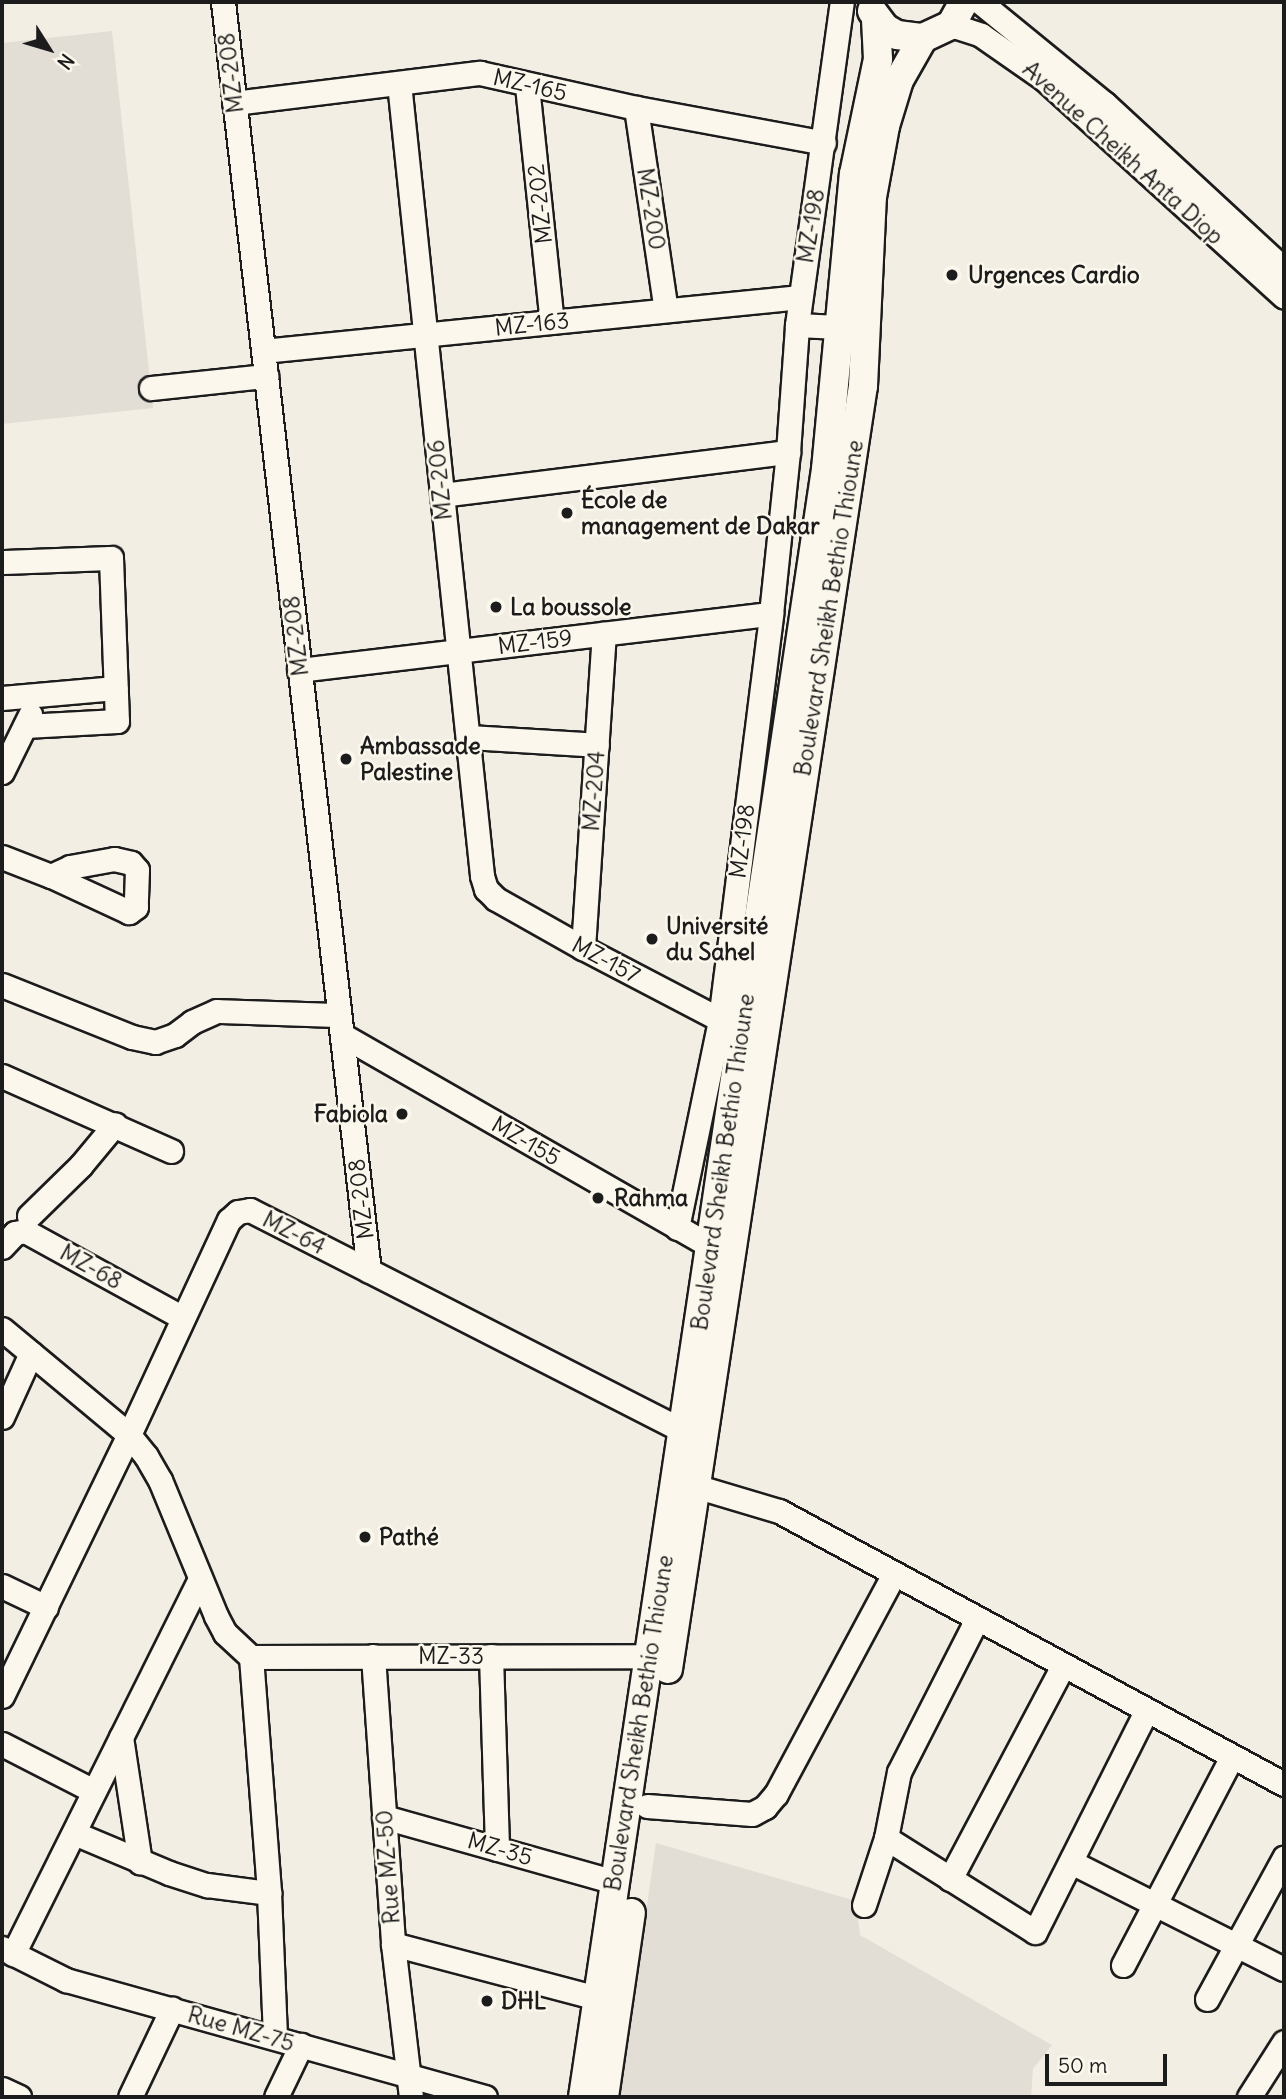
<!DOCTYPE html>
<html>
<head>
<meta charset="utf-8">
<style>
	body { margin:0 }
	#map { position:relative; width:1286px; height:2099px; overflow:hidden; background:#f2eee4; font-family:Delius,sans-serif }
	div>[style] { position:absolute }
	.built>* { inset:0; background:#e2ded5 }
	.roads { filter:drop-shadow(2px 0 #1c1c1c) drop-shadow(-2px 0 #1c1c1c) drop-shadow(0 2px #1c1c1c) drop-shadow(0 -2px #1c1c1c) }
	.minor>* { height:23px; margin:-11.5px; padding:0 11.5px; transform-origin:11.5px; border-radius:11.5px; background:#fbf7ec }
	.major>* { height:28px; margin:-14px; padding:0 14px; transform-origin:14px; border-radius:14px; background:#fbf7ec }
	.dots>* { width:19px; height:19px; translate:-50% -50%; box-sizing:border-box; border:4px solid #fbf7ec; border-radius:50% }
	span { translate:-50% -50%; white-space:nowrap; text-align:center; line-height:1.15; -webkit-text-stroke:5px #fbf7ec; paint-order:stroke }
	.street-label { font-size:23px; color:#1c1c1c }
	.poi-label { font-size:23px; color:#1c1c1c; font-weight:700 }
	.left { translate:0 -50%; text-align:left }
	.right { translate:-100% -50%; text-align:right }
	.frame { position:absolute; inset:0; border:4px solid #1c1c1c; pointer-events:none }
	.north { position:absolute; left:14px; top:14px; width:70px; height:70px; -webkit-text-stroke:5px #fbf7ec; paint-order:stroke; rotate:127deg; font-size:19px; font-weight:700; line-height:28px; text-align:center; color:#1c1c1c }
	.north::after { content:''; display:block; margin:auto; width:24px; height:32px; background:#1c1c1c; clip-path:polygon(50% 0,100% 100%,50% 72%,0 100%) }
	.scale { position:absolute; left:1045px; top:2054px; width:122px; height:32px; box-sizing:border-box; border:4px solid #1c1c1c; border-top:0; padding-left:9px; font-size:21px; line-height:24px; white-space:nowrap; color:#1c1c1c; -webkit-text-stroke:5px #fbf7ec; paint-order:stroke }
</style>
</head>
<body>
<div id="map">
	<div class="built">
		<i style="clip-path:polygon(112px 31px,153px 408px,2px 424px,2px 43px)"></i>
		<i style="clip-path:polygon(656px 1843px,856px 1901px,860px 1935px,1052px 2045px,1033px 2069px,1031px 2097px,619px 2097px)"></i>
	</div>
	<div class="roads">
		<div class="minor">
			<i style="left:223px;top:2px;width:1277px;rotate:83.44deg"></i>
			<i style="left:980px;top:2px;width:160px;rotate:39.2deg"></i>
			<i style="left:1104px;top:103px;width:245px;rotate:42.7deg"></i>
			<i style="left:951px;top:25px;width:32px;rotate:18deg"></i>
			<i style="left:981px;top:35px;width:77px;rotate:34.9deg"></i>
			<i style="left:1044px;top:79px;width:324px;rotate:42.2deg"></i>
			<i style="left:399px;top:83px;width:797px;rotate:84.02deg"></i>
			<i style="left:482px;top:876px;width:14px;rotate:73deg"></i>
			<i style="left:486px;top:889px;width:14px;rotate:45deg"></i>
			<i style="left:496px;top:899px;width:100px;rotate:29.4deg"></i>
			<i style="left:583px;top:948px;width:168px;rotate:27.6deg"></i>
			<i style="left:527px;top:86px;width:237px;rotate:84deg"></i>
			<i style="left:234px;top:103px;width:248px;rotate:-7deg"></i>
			<i style="left:480px;top:73px;width:160px;rotate:12.6deg"></i>
			<i style="left:636px;top:108px;width:191px;rotate:10.5deg"></i>
			<i style="left:636px;top:108px;width:204px;rotate:81.6deg"></i>
			<i style="left:797px;top:325px;width:42px;rotate:2.7deg"></i>
			<i style="left:263px;top:351px;width:540px;rotate:-5.74deg"></i>
			<i style="left:151px;top:388px;width:116px;rotate:-6deg"></i>
			<i style="left:442px;top:495px;width:349px;rotate:-7.1deg"></i>
			<i style="left:2px;top:562px;width:109px;rotate:-2.1deg"></i>
			<i style="left:111px;top:558px;width:163px;rotate:87.9deg"></i>
			<i style="left:117px;top:721px;width:92px;rotate:176.9deg"></i>
			<i style="left:299px;top:670px;width:475px;rotate:-6.8deg"></i>
			<i style="left:2px;top:698px;width:114px;rotate:-5deg"></i>
			<i style="left:468px;top:737px;width:129px;rotate:3.5deg"></i>
			<i style="left:2px;top:772px;width:64px;rotate:-63.8deg"></i>
			<i style="left:2px;top:857px;width:53px;rotate:21.2deg"></i>
			<i style="left:114px;top:859px;width:17px;rotate:13deg"></i>
			<i style="left:131px;top:863px;width:9px;rotate:49deg"></i>
			<i style="left:137px;top:870px;width:37px;rotate:92deg"></i>
			<i style="left:136px;top:907px;width:9px;rotate:144deg"></i>
			<i style="left:129px;top:912px;width:86px;rotate:-155.2deg"></i>
			<i style="left:51px;top:876px;width:21px;rotate:-25deg"></i>
			<i style="left:70px;top:867px;width:45px;rotate:-10.3deg"></i>
			<i style="left:583px;top:948px;width:315px;rotate:-86.2deg"></i>
			<i style="left:2px;top:985px;width:140px;rotate:21.8deg"></i>
			<i style="left:132px;top:1037px;width:24px;rotate:12deg"></i>
			<i style="left:155px;top:1042px;width:21px;rotate:-19deg"></i>
			<i style="left:175px;top:1035px;width:21px;rotate:-37deg"></i>
			<i style="left:192px;top:1022px;width:27px;rotate:-24deg"></i>
			<i style="left:217px;top:1011px;width:122px;rotate:1.9deg"></i>
			<i style="left:342px;top:1035px;width:424px;rotate:29.8deg"></i>
			<i style="left:2px;top:1076px;width:185px;rotate:23.9deg"></i>
			<i style="left:29px;top:1216px;width:73px;rotate:-44.4deg"></i>
			<i style="left:81px;top:1165px;width:53px;rotate:-50.3deg"></i>
			<i style="left:677px;top:1228px;width:212px;rotate:-78.3deg"></i>
			<i style="left:720px;top:1020px;width:409px;rotate:-82.8deg"></i>
			<i style="left:771px;top:614px;width:163px;rotate:-84deg"></i>
			<i style="left:788px;top:452px;width:127px;rotate:-85.9deg"></i>
			<i style="left:797px;top:325px;width:326px;rotate:-82.1deg"></i>
			<i style="left:2px;top:1247px;width:19px;rotate:-47deg"></i>
			<i style="left:15px;top:1233px;width:10px;rotate:-11deg"></i>
			<i style="left:25px;top:1231px;width:180px;rotate:28.8deg"></i>
			<i style="left:2px;top:1329px;width:165px;rotate:39.8deg"></i>
			<i style="left:129px;top:1435px;width:27px;rotate:51deg"></i>
			<i style="left:146px;top:1456px;width:28px;rotate:60deg"></i>
			<i style="left:160px;top:1480px;width:147px;rotate:67.6deg"></i>
			<i style="left:216px;top:1616px;width:19px;rotate:62deg"></i>
			<i style="left:225px;top:1633px;width:35px;rotate:43deg"></i>
			<i style="left:251px;top:1657px;width:237px;rotate:85.6deg"></i>
			<i style="left:269px;top:1893px;width:145px;rotate:87.6deg"></i>
			<i style="left:2px;top:1417px;width:70px;rotate:-65.6deg"></i>
			<i style="left:695px;top:1486px;width:88px;rotate:16.6deg"></i>
			<i style="left:779px;top:1511px;width:574px;rotate:28.4deg"></i>
			<i style="left:2px;top:1586px;width:49px;rotate:25.5deg"></i>
			<i style="left:373px;top:1656px;width:289px;rotate:86deg"></i>
			<i style="left:393px;top:1944px;width:154px;rotate:83.3deg"></i>
			<i style="left:491px;top:1656px;width:193px;rotate:88.2deg"></i>
			<i style="left:251px;top:1657px;width:399px;rotate:-0.1deg"></i>
			<i style="left:2px;top:1696px;width:290px;rotate:-64.1deg"></i>
			<i style="left:129px;top:1435px;width:237px;rotate:-65.1deg"></i>
			<i style="left:229px;top:1220px;width:12px;rotate:-42deg"></i>
			<i style="left:238px;top:1212px;width:12px;rotate:-9deg"></i>
			<i style="left:250px;top:1210px;width:486px;rotate:27deg"></i>
			<i style="left:121px;top:1737px;width:127px;rotate:81.4deg"></i>
			<i style="left:2px;top:1744px;width:103px;rotate:27.1deg"></i>
			<i style="left:647px;top:1806px;width:105px;rotate:4.4deg"></i>
			<i style="left:752px;top:1814px;width:15px;rotate:-28deg"></i>
			<i style="left:765px;top:1807px;width:17px;rotate:-50deg"></i>
			<i style="left:776px;top:1794px;width:250px;rotate:-61.8deg"></i>
			<i style="left:384px;top:1817px;width:241px;rotate:15.7deg"></i>
			<i style="left:74px;top:1833px;width:103px;rotate:22.8deg"></i>
			<i style="left:169px;top:1873px;width:40px;rotate:18deg"></i>
			<i style="left:207px;top:1885px;width:63px;rotate:7.4deg"></i>
			<i style="left:886px;top:1838px;width:176px;rotate:32.2deg"></i>
			<i style="left:1035px;top:1932px;width:247px;rotate:-63.3deg"></i>
			<i style="left:1071px;top:1862px;width:238px;rotate:26.7deg"></i>
			<i style="left:950px;top:1879px;width:241px;rotate:-62.1deg"></i>
			<i style="left:864px;top:1905px;width:71px;rotate:-71.8deg"></i>
			<i style="left:886px;top:1838px;width:67px;rotate:-78.9deg"></i>
			<i style="left:899px;top:1772px;width:172px;rotate:-63deg"></i>
			<i style="left:393px;top:1944px;width:212px;rotate:14.8deg"></i>
			<i style="left:2px;top:1948px;width:72px;rotate:26.6deg"></i>
			<i style="left:66px;top:1980px;width:435px;rotate:15.6deg"></i>
			<i style="left:13px;top:1954px;width:419px;rotate:-63.5deg"></i>
			<i style="left:1123px;top:1965px;width:233px;rotate:-62.4deg"></i>
			<i style="left:1207px;top:1999px;width:161px;rotate:-61.4deg"></i>
			<i style="left:2px;top:2089px;width:19px;rotate:25deg"></i>
			<i style="left:130px;top:2097px;width:98px;rotate:-64.5deg"></i>
			<i style="left:276px;top:2097px;width:58px;rotate:-64.3deg"></i>
			<i style="left:1249px;top:2097px;width:65px;rotate:-57.5deg"></i>
		</div>
		<div class="major">
			<i style="left:872px;top:11px;width:21px;rotate:53deg"></i>
			<i style="left:885px;top:28px;width:14px;rotate:30deg"></i>
			<i style="left:897px;top:35px;width:26px;rotate:7deg"></i>
			<i style="left:923px;top:38px;width:31px;rotate:-25deg"></i>
			<i style="left:951px;top:25px;width:26px;rotate:-61deg"></i>
			<i style="left:668px;top:1669px;width:1298px;rotate:-81.36deg"></i>
			<i style="left:863px;top:386px;width:189px;rotate:-87.3deg"></i>
			<i style="left:872px;top:197px;width:72px;rotate:-79.6deg"></i>
			<i style="left:885px;top:126px;width:48px;rotate:-73.1deg"></i>
			<i style="left:899px;top:80px;width:48px;rotate:-60.3deg"></i>
			<i style="left:583px;top:2097px;width:1646px;rotate:-81.51deg"></i>
			<i style="left:826px;top:469px;width:296px;rotate:-84.6deg"></i>
			<i style="left:854px;top:174px;width:117px;rotate:-78.2deg"></i>
			<i style="left:878px;top:59px;width:40px;rotate:-92.9deg"></i>
			<i style="left:604px;top:2097px;width:186px;rotate:-81.7deg"></i>
		</div>
	</div>
	<div class="dots">
		<i style="left:952px;top:275px;background:#1c1c1c"></i>
		<i style="left:567px;top:513px;background:#1c1c1c"></i>
		<i style="left:496px;top:607px;background:#1c1c1c"></i>
		<i style="left:346px;top:759px;background:#1c1c1c"></i>
		<i style="left:652px;top:939px;background:#1c1c1c"></i>
		<i style="left:402px;top:1114px;background:#1c1c1c"></i>
		<i style="left:598px;top:1198px;background:#1c1c1c"></i>
		<i style="left:365px;top:1537px;background:#1c1c1c"></i>
		<i style="left:487px;top:2001px;background:#1c1c1c"></i>
	</div>
	<div class="street-label">
		<span style="left:231px;top:73px;rotate:-97deg">MZ-208</span>
		<span style="left:530px;top:85px;rotate:13deg">MZ-165</span>
		<span style="left:1123px;top:153px;rotate:42deg">Avenue Cheikh Anta Diop</span>
		<span style="left:540px;top:204px;rotate:-96deg">MZ-202</span>
		<span style="left:651px;top:209px;rotate:81deg">MZ-200</span>
		<span style="left:811px;top:226px;rotate:-81deg">MZ-198</span>
		<span style="left:532px;top:324px;rotate:-6deg">MZ-163</span>
		<span style="left:440px;top:480px;rotate:-96deg">MZ-206</span>
		<span style="left:829px;top:608px;rotate:-81deg">Boulevard Sheikh Bethio Thioune</span>
		<span style="left:296px;top:636px;rotate:-97deg">MZ-208</span>
		<span style="left:535px;top:642px;rotate:-7deg">MZ-159</span>
		<span style="left:594px;top:791px;rotate:-86deg">MZ-204</span>
		<span style="left:742px;top:841px;rotate:-83deg">MZ-198</span>
		<span style="left:606px;top:960px;rotate:28deg">MZ-157</span>
		<span style="left:526px;top:1141px;rotate:30deg">MZ-155</span>
		<span style="left:723px;top:1162px;rotate:-82deg">Boulevard Sheikh Bethio Thioune</span>
		<span style="left:361px;top:1199px;rotate:-97deg">MZ-208</span>
		<span style="left:294px;top:1233px;rotate:27deg">MZ-64</span>
		<span style="left:91px;top:1267px;rotate:29deg">MZ-68</span>
		<span style="left:451px;top:1656px">MZ-33</span>
		<span style="left:639px;top:1723px;rotate:-81deg">Boulevard Sheikh Bethio Thioune</span>
		<span style="left:500px;top:1849px;rotate:16deg">MZ-35</span>
		<span style="left:388px;top:1867px;rotate:-94deg">Rue MZ-50</span>
		<span style="left:241px;top:2029px;rotate:16deg">Rue MZ-75</span>
	</div>
	<div class="poi-label">
		<span class="left" style="left:968px;top:275px">Urgences Cardio</span>
		<span class="left" style="left:581px;top:513px">École de<br>management de Dakar</span>
		<span class="left" style="left:510px;top:607px">La boussole</span>
		<span class="left" style="left:360px;top:759px">Ambassade<br>Palestine</span>
		<span class="left" style="left:666px;top:939px">Université<br>du Sahel</span>
		<span class="right" style="left:388px;top:1114px">Fabiola</span>
		<span class="left" style="left:614px;top:1198px">Rahma</span>
		<span class="left" style="left:379px;top:1537px">Pathé</span>
		<span class="left" style="left:501px;top:2001px">DHL</span>
	</div>
	<div class="frame"></div>
	<div class="north">N</div>
	<div class="scale">50 m</div>
</div>
</body>
</html>
